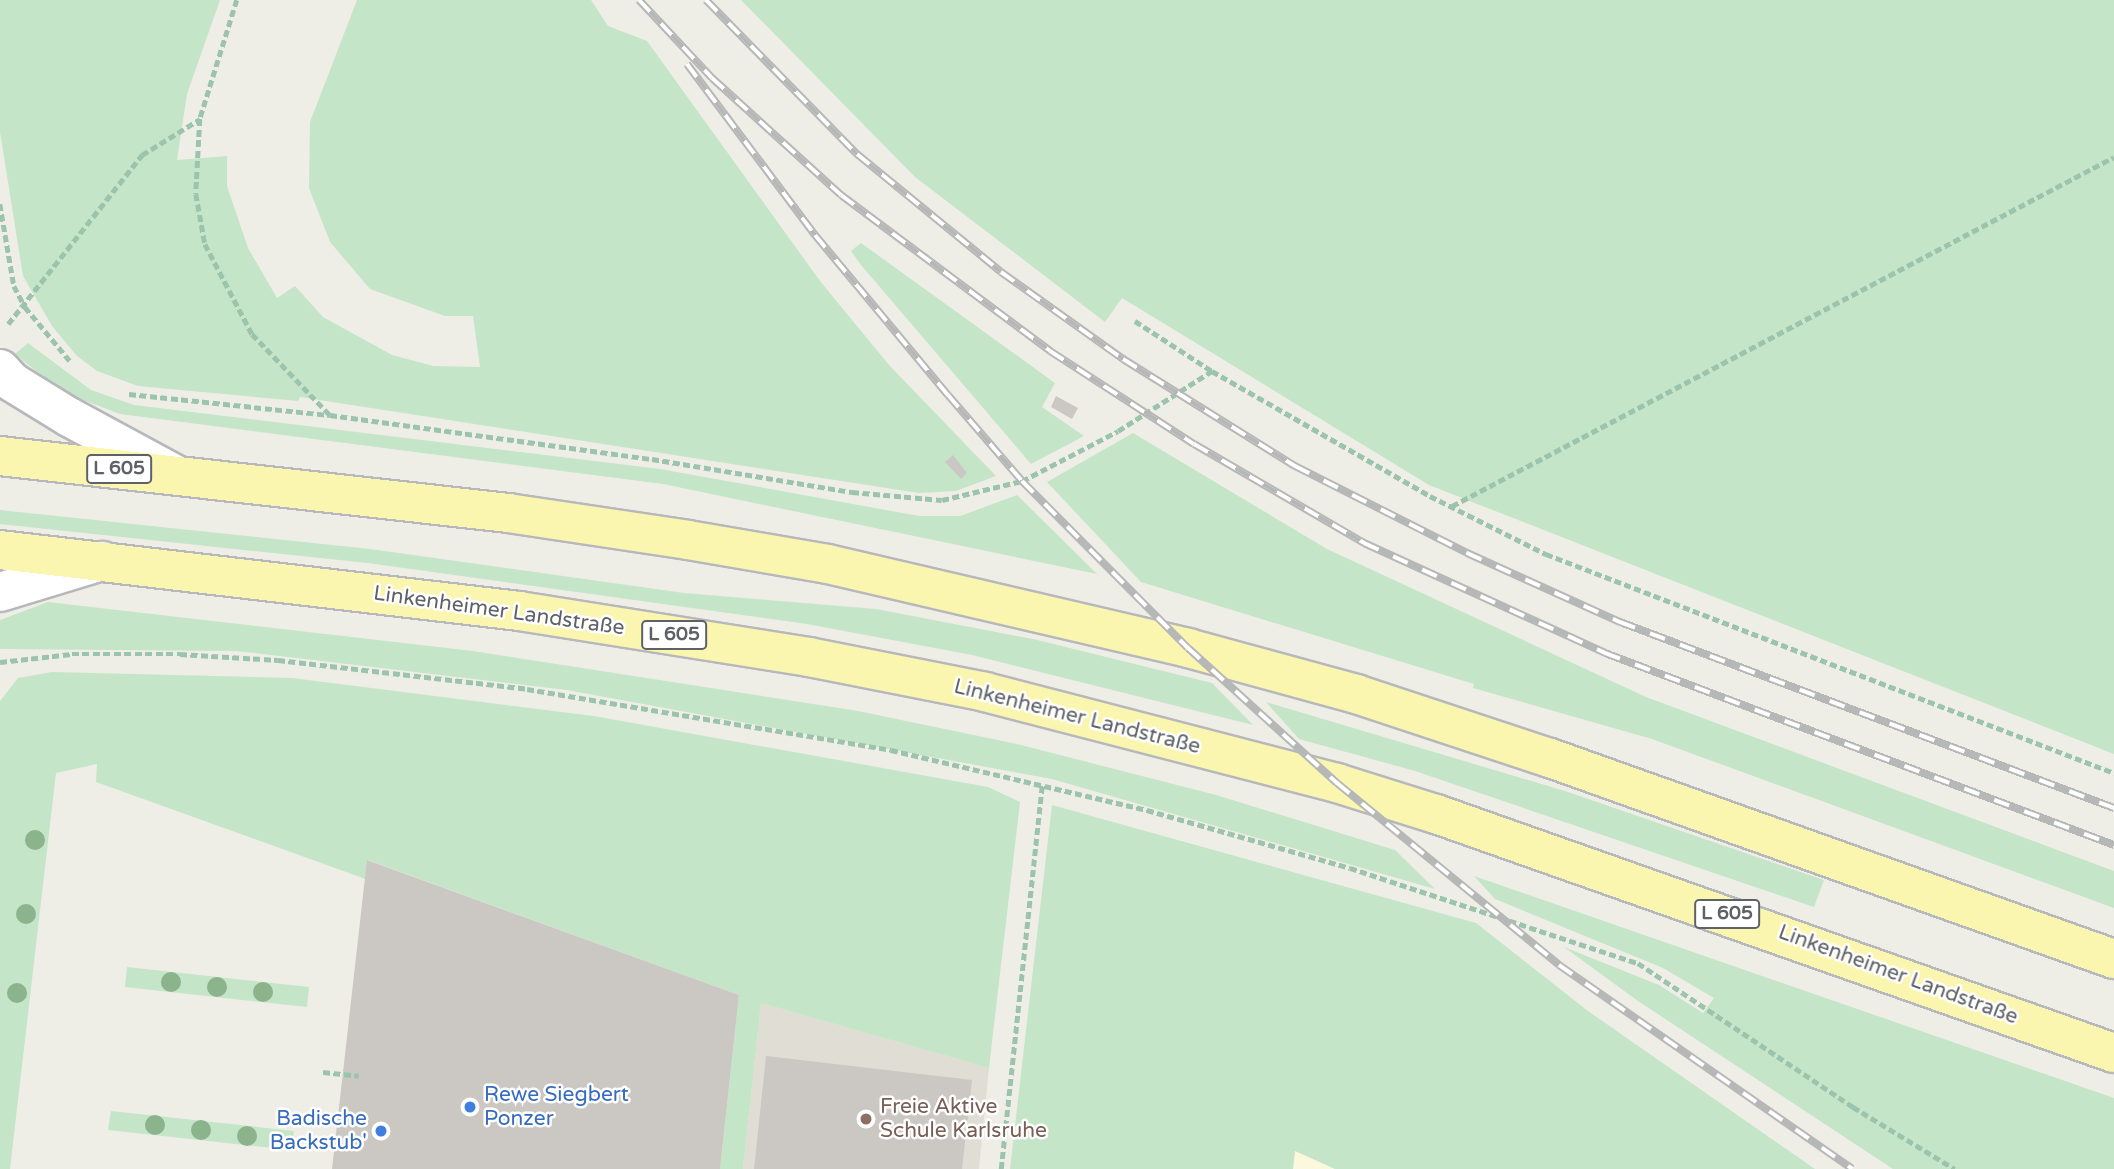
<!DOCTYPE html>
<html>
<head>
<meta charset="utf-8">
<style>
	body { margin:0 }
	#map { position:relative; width:2114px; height:1169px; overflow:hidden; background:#efeee6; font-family:"Varela Round",sans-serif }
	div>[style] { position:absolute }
	.commercial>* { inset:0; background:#fcf8de }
	.education>* { inset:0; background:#dfddd4 }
	.green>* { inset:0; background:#c4e5c7 }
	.building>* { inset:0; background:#cbc8c3 }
	.path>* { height:4.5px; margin-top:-2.25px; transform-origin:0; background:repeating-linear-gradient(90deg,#9cc4ac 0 7px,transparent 0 10.5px) }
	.roads { filter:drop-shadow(2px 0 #b6b8bc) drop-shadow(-2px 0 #b6b8bc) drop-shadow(0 2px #b6b8bc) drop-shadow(0 -2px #b6b8bc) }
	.minor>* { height:38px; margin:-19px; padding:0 19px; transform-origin:19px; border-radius:19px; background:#fff }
	.major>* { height:38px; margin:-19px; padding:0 19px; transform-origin:19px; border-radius:19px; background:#fbf6af }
	.rail>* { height:8px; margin-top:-4px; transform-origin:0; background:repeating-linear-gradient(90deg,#fff 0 16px,#b6b7b7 0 32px); box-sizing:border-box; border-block:2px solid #b6b7b7 }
	.trees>* { width:20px; height:20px; margin:-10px; border-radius:50%; background:#8bb38c }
	.dots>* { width:19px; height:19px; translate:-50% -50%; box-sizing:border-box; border:4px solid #fff; border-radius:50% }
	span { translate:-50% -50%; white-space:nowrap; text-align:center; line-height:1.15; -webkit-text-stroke:5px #fff; paint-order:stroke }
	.shield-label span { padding:2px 5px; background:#fff; border:2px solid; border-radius:5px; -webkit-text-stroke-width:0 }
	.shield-label { font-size:19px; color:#5e6166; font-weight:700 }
	.street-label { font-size:21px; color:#5e6166 }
	.shop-label { font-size:21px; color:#366cbe }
	.left { translate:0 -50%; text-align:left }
	.right { translate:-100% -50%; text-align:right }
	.education-label { font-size:21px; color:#785e54 }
</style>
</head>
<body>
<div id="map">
	<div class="commercial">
		<i style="clip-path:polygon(1295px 1150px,1335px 1169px,1293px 1169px)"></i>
	</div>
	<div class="education">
		<i style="clip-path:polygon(761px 1003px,989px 1068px,979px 1169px,743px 1169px)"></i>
	</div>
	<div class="green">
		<i style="clip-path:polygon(0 0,220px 0,187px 94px,177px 160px,227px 156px,227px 186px,248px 248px,277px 298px,295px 286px,323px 317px,392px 355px,433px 366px,480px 367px,473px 316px,445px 316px,370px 289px,330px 242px,309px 188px,310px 122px,357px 0,591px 0,608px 26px,647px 41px,820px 281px,889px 365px,996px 476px,956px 491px,919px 493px,300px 397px,298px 401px,138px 386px,97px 371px,77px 356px,52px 326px,23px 276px,0 132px)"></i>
		<i style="clip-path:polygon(741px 0,2114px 0,2114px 754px,1429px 485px,1122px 298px,1105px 322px,915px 177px)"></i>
		<i style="clip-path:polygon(861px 243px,1055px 383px,1042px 407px,1084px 436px,1031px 464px,861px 265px,851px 251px)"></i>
		<i style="clip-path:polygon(28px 343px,91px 390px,134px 405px,660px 469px,919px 516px,960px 516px,1017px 495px,1097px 574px,663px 484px,120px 414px,75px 397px,36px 371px,15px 354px)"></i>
		<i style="clip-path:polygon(1133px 433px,1327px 549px,1646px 697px,2114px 871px,2114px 908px,1652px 739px,1473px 688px,1474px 684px,1141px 582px,1047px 482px)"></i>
		<i style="clip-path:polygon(0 510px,370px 549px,684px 593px,876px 609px,1033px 639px,1212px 683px,1253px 725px,972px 655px,807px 624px,368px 563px,0 524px)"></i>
		<i style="clip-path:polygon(48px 602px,473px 651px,858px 711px,1021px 745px,1216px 795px,1395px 850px,1435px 889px,1052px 779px,567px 690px,236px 651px,0 649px,0 620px)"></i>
		<i style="clip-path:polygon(52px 672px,292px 678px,594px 716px,988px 787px,1020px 802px,989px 1068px,761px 1003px,743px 1169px,720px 1169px,739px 995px,368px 860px,365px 879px,360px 877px,96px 782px,97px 764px,56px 773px,10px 1169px,0 1169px,0 701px,18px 678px)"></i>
		<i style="clip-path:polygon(1266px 702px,1565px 791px,1824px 880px,1814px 907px,1415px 771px,1299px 739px)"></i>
		<i style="clip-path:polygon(1052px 805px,1476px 923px,1588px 1011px,1815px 1169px,1335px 1169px,1295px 1151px,1293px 1169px,1010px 1169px)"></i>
		<i style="clip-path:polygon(1474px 876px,2114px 1098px,2114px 1169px,1893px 1169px,1638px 1001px,1564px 947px,1659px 985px,1703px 1013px,1714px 998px,1663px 968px,1495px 899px)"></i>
		<i style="clip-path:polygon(127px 967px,309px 987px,307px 1007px,125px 987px)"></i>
		<i style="clip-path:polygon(111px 1111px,294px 1131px,291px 1150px,108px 1130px)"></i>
	</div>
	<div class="building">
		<i style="clip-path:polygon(1056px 396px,1078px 408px,1072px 419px,1051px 407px)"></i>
		<i style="clip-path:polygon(953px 455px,967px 473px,961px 479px,945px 462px)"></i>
		<i style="clip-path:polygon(367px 860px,739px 995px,720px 1169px,332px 1169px)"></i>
		<i style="clip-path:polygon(766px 1056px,972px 1080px,962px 1169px,754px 1169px)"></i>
	</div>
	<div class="path">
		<i style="left:237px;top:0;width:125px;rotate:107.3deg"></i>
		<i style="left:200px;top:119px;width:75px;rotate:93.1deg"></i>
		<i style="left:196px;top:194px;width:51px;rotate:79.8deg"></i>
		<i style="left:205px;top:244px;width:102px;rotate:62.4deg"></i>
		<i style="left:252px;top:334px;width:112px;rotate:46.1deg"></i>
		<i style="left:0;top:204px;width:83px;rotate:80.3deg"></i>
		<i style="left:14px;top:286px;width:24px;rotate:62deg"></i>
		<i style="left:25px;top:307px;width:70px;rotate:50.2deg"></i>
		<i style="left:1135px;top:321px;width:92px;rotate:33deg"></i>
		<i style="left:1212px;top:371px;width:251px;rotate:29.8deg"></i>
		<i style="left:1430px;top:496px;width:130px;rotate:26.6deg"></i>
		<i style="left:1546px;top:554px;width:609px;rotate:21.08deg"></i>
		<i style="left:8px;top:324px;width:216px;rotate:-51.6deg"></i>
		<i style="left:142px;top:155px;width:68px;rotate:-31.8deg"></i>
		<i style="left:129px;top:394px;width:202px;rotate:6deg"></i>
		<i style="left:330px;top:415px;width:325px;rotate:7.8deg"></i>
		<i style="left:652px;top:459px;width:203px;rotate:9.4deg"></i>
		<i style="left:852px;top:492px;width:90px;rotate:5.1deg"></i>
		<i style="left:942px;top:500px;width:82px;rotate:-13.4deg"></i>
		<i style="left:1022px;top:481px;width:108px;rotate:-27.5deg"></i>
		<i style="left:1118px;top:431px;width:112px;rotate:-32.6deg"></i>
		<i style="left:1452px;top:506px;width:748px;rotate:-27.8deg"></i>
		<i style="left:0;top:662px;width:72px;rotate:-6.3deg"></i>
		<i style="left:72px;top:654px;width:108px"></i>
		<i style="left:180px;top:654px;width:98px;rotate:3.5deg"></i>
		<i style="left:278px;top:660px;width:251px;rotate:6.6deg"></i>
		<i style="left:527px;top:689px;width:369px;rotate:9.5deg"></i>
		<i style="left:891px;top:750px;width:263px;rotate:13.2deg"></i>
		<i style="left:1147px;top:810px;width:211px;rotate:15.9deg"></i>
		<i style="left:1350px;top:868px;width:303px;rotate:18.3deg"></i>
		<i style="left:1638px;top:963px;width:259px;rotate:33.8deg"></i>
		<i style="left:1853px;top:1107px;width:119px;rotate:31.3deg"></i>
		<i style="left:323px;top:1072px;width:36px;rotate:6deg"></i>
		<i style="left:1001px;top:1169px;width:387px;rotate:-83.9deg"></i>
	</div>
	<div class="roads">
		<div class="minor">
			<i style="left:0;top:369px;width:18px;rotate:47deg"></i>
			<i style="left:12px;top:382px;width:67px;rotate:31.6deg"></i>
			<i style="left:69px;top:417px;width:124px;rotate:28.4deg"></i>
			<i style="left:0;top:592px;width:107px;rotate:-16.9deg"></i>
		</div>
		<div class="major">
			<i style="left:0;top:456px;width:511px;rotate:6.4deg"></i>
			<i style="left:508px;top:513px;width:182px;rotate:8.5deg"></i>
			<i style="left:688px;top:540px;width:142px;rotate:9.7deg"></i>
			<i style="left:828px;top:564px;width:370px;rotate:13.1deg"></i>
			<i style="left:1188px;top:648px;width:174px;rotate:15.3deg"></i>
			<i style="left:1356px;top:694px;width:204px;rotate:18.3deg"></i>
			<i style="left:1550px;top:758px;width:599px;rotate:19.62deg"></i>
			<i style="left:0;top:550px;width:523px;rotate:6.7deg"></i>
			<i style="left:519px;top:611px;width:294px;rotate:9deg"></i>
			<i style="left:809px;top:657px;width:179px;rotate:11.2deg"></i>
			<i style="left:985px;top:692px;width:364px;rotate:14.5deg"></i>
			<i style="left:1337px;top:783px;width:104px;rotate:17.4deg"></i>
			<i style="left:1436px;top:814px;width:719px;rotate:19.42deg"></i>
		</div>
	</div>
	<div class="rail">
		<i style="left:639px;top:0;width:107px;rotate:46.9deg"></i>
		<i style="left:712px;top:78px;width:174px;rotate:42.2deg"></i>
		<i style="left:841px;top:195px;width:261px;rotate:36.7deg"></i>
		<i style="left:1050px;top:351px;width:171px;rotate:32.9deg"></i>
		<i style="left:1194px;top:444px;width:197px;rotate:30.2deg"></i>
		<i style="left:1364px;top:543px;width:265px;rotate:24.5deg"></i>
		<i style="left:1605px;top:653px;width:544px;rotate:20.67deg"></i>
		<i style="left:706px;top:0;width:216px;rotate:45.6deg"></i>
		<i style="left:857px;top:154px;width:186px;rotate:39.3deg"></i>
		<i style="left:1001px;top:272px;width:150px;rotate:35.5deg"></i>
		<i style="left:1123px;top:359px;width:203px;rotate:31.9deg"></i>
		<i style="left:1295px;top:466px;width:193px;rotate:26.8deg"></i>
		<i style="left:1467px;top:553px;width:168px;rotate:24.3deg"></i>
		<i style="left:1620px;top:622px;width:528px;rotate:20.63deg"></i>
		<i style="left:687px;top:64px;width:214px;rotate:53.2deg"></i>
		<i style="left:815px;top:235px;width:208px;rotate:50.3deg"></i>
		<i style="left:948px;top:395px;width:113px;rotate:49.3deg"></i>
		<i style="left:1022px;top:481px;width:235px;rotate:45.2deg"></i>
		<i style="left:1188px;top:648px;width:201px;rotate:42.2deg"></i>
		<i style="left:1337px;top:783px;width:287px;rotate:39.3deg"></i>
		<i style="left:1559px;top:965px;width:357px;rotate:34.8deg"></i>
	</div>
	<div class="trees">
		<i style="left:35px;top:840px"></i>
		<i style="left:26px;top:914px"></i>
		<i style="left:171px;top:982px"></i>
		<i style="left:217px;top:987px"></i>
		<i style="left:263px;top:992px"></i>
		<i style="left:17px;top:993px"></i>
		<i style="left:155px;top:1125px"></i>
		<i style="left:201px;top:1130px"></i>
		<i style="left:247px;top:1136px"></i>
	</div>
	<div class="dots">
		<i style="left:470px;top:1107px;background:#3f7fe0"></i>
		<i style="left:866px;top:1119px;background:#8d6e63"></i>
		<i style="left:381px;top:1131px;background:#3f7fe0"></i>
	</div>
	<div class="shield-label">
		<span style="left:119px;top:469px">L 605</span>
		<span style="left:674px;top:635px">L 605</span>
		<span style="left:1727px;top:914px">L 605</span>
	</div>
	<div class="street-label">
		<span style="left:499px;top:611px;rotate:8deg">Linkenheimer Landstraße</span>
		<span style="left:1077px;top:717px;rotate:14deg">Linkenheimer Landstraße</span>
		<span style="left:1898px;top:975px;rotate:20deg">Linkenheimer Landstraße</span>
	</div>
	<div class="shop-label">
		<span class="left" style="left:484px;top:1107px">Rewe Siegbert<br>Ponzer</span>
		<span class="right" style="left:367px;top:1131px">Badische<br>Backstub'</span>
	</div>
	<div class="education-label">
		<span class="left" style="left:880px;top:1119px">Freie Aktive<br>Schule Karlsruhe</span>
	</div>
</div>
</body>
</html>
